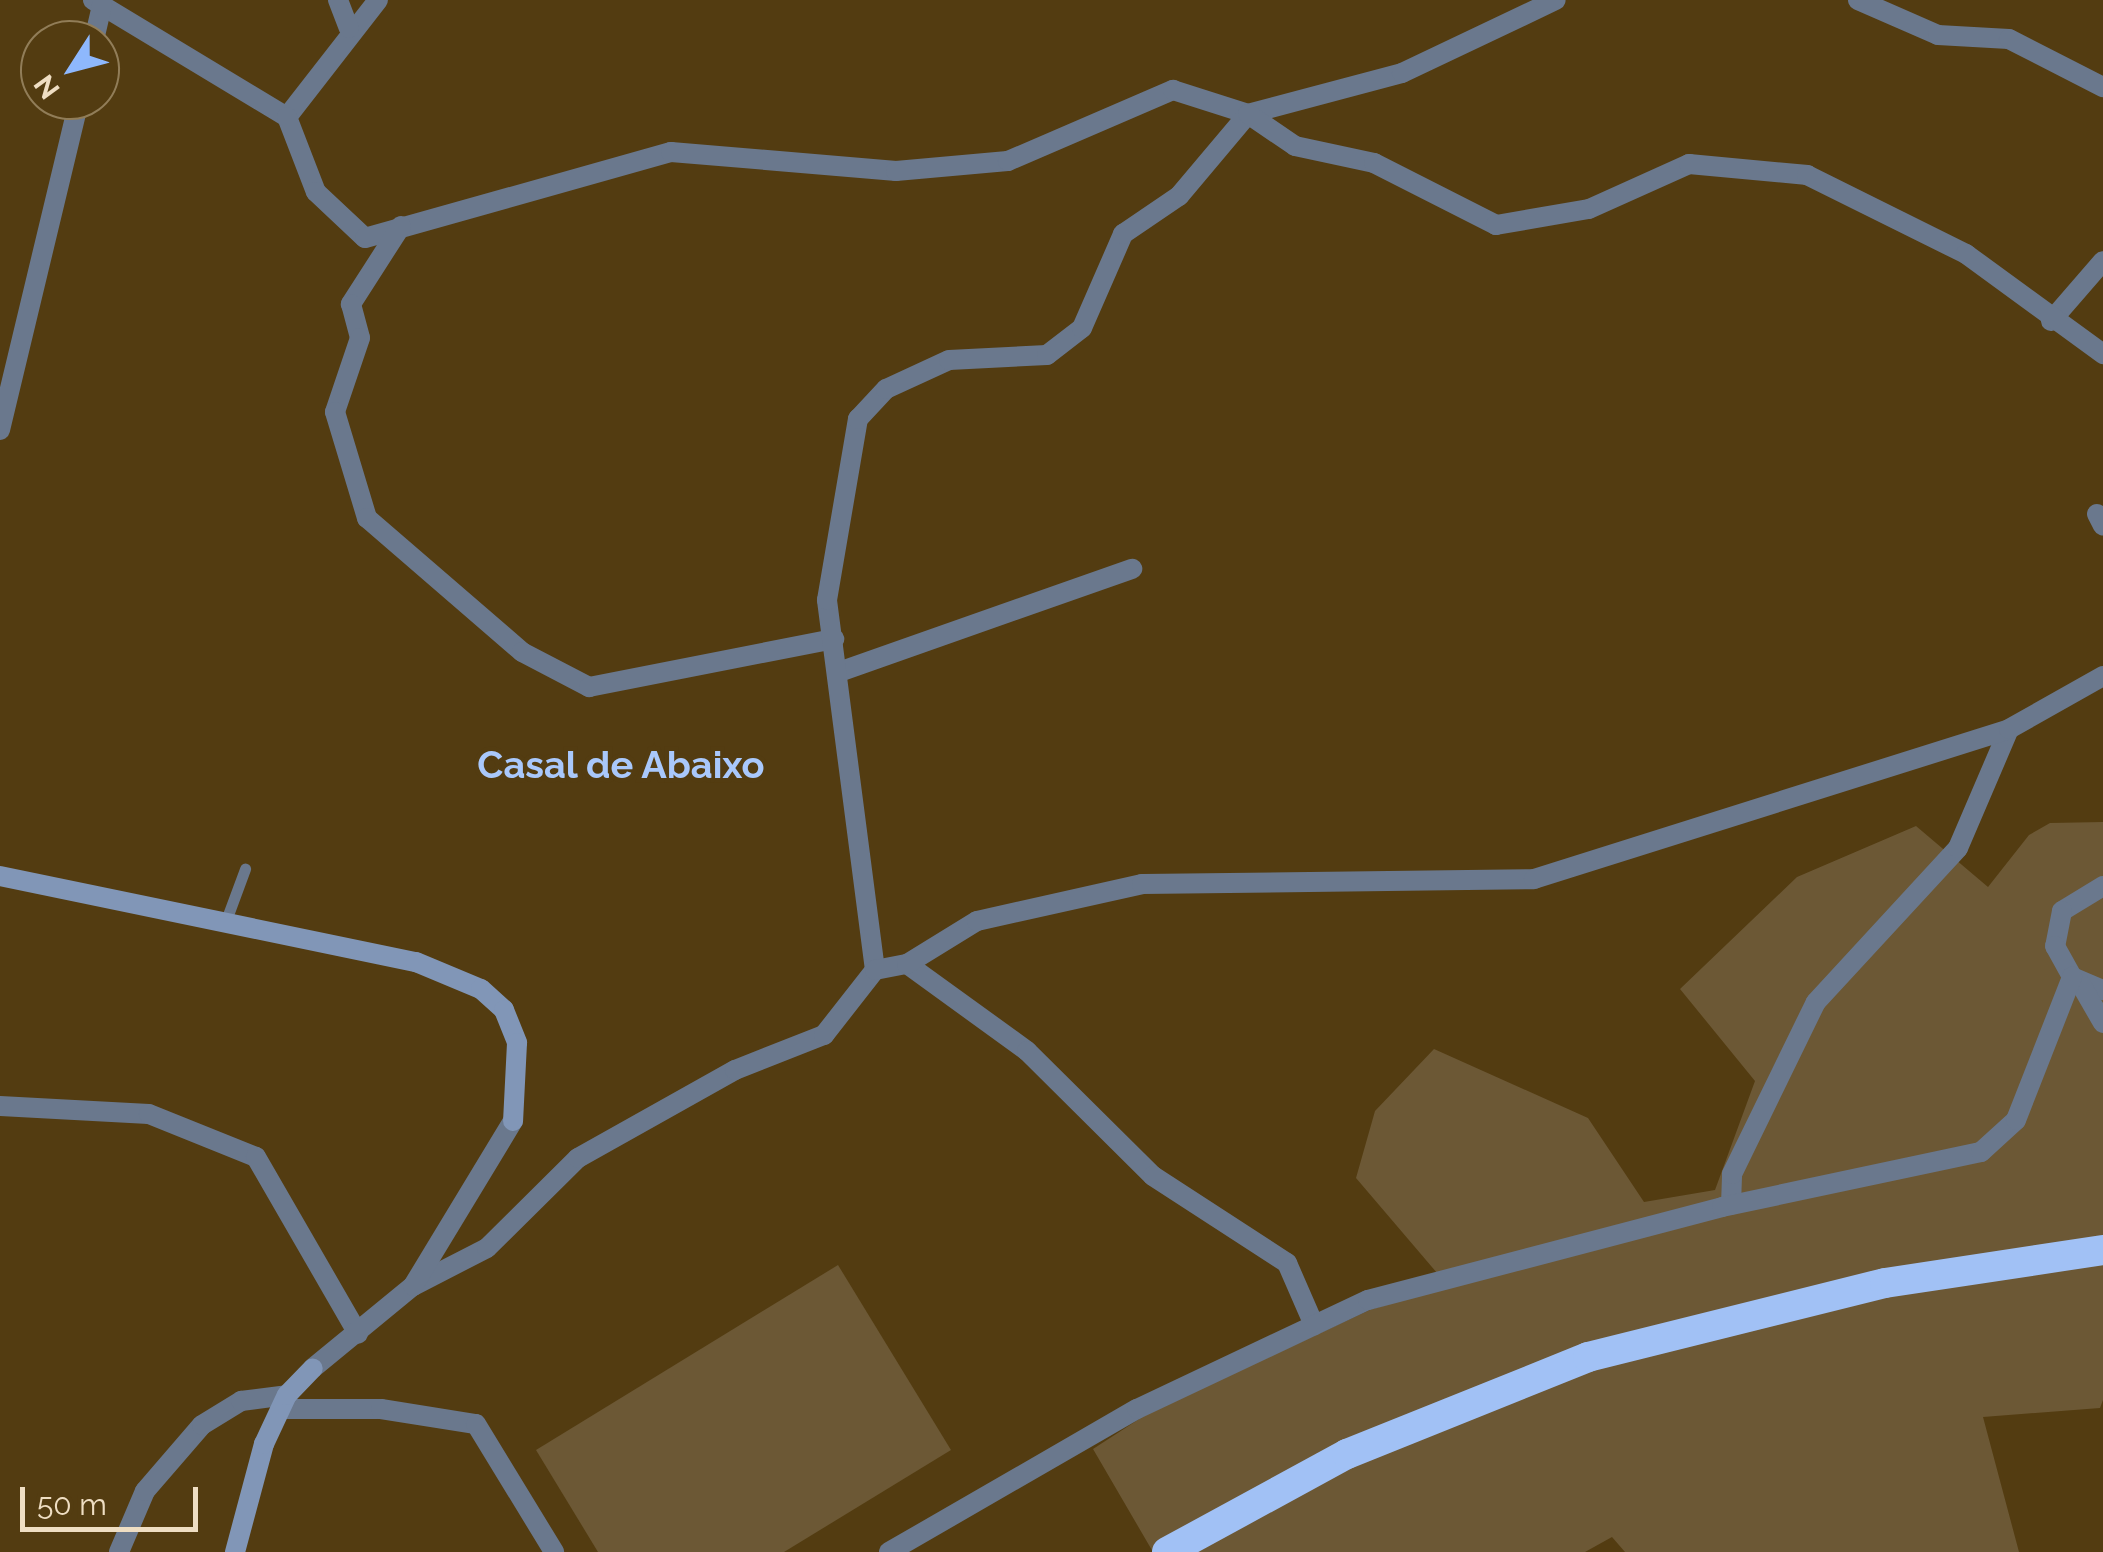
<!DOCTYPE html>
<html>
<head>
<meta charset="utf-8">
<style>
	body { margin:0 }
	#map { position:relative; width:2103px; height:1552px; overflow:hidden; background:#533c11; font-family:Raleway,sans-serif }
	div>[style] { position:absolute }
	.green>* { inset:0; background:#6c5835 }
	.lane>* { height:11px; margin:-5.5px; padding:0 5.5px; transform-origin:5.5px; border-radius:5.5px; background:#6a788d }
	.street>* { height:20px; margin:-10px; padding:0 10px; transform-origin:10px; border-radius:10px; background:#6a788d }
	.secondary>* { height:20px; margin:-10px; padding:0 10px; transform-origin:10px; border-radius:10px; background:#8196b7 }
	.highway>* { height:30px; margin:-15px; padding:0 15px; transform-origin:15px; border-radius:15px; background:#a1c1f5 }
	span { translate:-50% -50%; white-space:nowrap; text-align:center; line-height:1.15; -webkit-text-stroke:9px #533c11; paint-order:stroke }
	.neighbourhood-label { font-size:38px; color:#a9c8fb; font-weight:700 }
	.north { position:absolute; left:20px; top:20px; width:100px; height:100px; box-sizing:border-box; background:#533c11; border:2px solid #917d58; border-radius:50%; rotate:234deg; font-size:28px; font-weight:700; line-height:40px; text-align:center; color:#efdec3 }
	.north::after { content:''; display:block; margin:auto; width:35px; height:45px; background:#8eb8fd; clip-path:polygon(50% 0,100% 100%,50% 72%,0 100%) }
	.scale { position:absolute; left:20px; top:1487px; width:178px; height:45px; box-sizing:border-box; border:5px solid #efdec3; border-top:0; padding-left:12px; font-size:30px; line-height:35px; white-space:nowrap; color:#efdec3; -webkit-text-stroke:8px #533c11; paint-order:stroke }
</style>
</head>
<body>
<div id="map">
	<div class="green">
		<i style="clip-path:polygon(2103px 822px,2103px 1400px,2100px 1408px,1983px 1417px,2019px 1552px,1625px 1552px,1612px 1537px,1585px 1552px,1153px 1552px,1093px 1449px,1150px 1412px,1372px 1309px,1449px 1287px,1356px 1178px,1375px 1111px,1434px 1049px,1588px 1118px,1644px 1202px,1715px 1190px,1755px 1081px,1680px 989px,1797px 877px,1916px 826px,1988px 887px,2029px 835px,2050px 823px)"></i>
		<i style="clip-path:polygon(838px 1265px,951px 1450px,784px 1552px,598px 1552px,536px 1450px)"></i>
	</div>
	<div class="lane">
		<i style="left:225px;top:923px;width:58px;rotate:-69.7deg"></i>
	</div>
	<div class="street">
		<i style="left:93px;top:0;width:227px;rotate:31.1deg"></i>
		<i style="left:287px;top:117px;width:148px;rotate:-52.1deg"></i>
		<i style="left:338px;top:0;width:30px;rotate:69deg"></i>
		<i style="left:1858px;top:0;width:87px;rotate:23.6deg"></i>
		<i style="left:1938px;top:35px;width:71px;rotate:3.2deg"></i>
		<i style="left:2009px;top:39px;width:106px;rotate:27.1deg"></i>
		<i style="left:94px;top:40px;width:36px;rotate:-77deg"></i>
		<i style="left:287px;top:117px;width:80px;rotate:68.9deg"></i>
		<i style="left:316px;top:192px;width:67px;rotate:43.2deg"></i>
		<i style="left:365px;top:238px;width:318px;rotate:-15.7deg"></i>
		<i style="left:671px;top:152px;width:226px;rotate:4.8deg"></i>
		<i style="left:896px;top:171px;width:112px;rotate:-5.1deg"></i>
		<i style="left:1008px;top:161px;width:180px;rotate:-23.3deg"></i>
		<i style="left:1173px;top:90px;width:79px;rotate:17.7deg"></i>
		<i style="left:1248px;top:114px;width:159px;rotate:-14.9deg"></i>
		<i style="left:1402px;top:73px;width:170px;rotate:-25.4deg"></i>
		<i style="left:401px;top:226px;width:93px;rotate:122.7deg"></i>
		<i style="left:351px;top:304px;width:35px;rotate:75deg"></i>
		<i style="left:360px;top:338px;width:78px;rotate:108.7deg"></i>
		<i style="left:335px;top:412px;width:111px;rotate:73.2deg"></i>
		<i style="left:367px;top:518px;width:205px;rotate:40.8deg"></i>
		<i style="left:522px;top:652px;width:76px;rotate:27.6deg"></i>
		<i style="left:589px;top:687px;width:250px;rotate:-11.1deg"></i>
		<i style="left:2051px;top:321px;width:79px;rotate:-49.1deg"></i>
		<i style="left:0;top:430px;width:339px;rotate:-76.5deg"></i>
		<i style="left:2097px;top:514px;width:13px;rotate:63deg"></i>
		<i style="left:839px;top:672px;width:311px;rotate:-19.4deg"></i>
		<i style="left:2103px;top:886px;width:48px;rotate:148.6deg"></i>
		<i style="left:2062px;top:911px;width:36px;rotate:101deg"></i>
		<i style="left:2055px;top:946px;width:35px;rotate:61deg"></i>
		<i style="left:2072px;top:977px;width:34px;rotate:23deg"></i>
		<i style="left:907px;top:964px;width:148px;rotate:35.9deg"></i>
		<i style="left:1027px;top:1051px;width:177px;rotate:44.8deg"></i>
		<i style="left:1153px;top:1176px;width:160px;rotate:33deg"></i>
		<i style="left:1287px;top:1263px;width:68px;rotate:66.5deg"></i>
		<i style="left:875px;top:970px;width:373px;rotate:-97.4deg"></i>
		<i style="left:827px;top:600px;width:184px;rotate:-80.3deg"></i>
		<i style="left:858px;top:419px;width:41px;rotate:-47deg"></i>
		<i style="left:886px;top:389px;width:69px;rotate:-24.7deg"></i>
		<i style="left:949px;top:360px;width:98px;rotate:-2.9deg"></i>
		<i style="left:1047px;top:355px;width:44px;rotate:-37.6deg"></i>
		<i style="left:1082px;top:328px;width:103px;rotate:-66.4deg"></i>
		<i style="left:1123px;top:234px;width:68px;rotate:-34.2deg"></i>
		<i style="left:1179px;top:196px;width:107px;rotate:-49.9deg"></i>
		<i style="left:1248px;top:114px;width:57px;rotate:34.2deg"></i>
		<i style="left:1295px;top:146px;width:81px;rotate:12.1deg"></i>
		<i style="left:1374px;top:163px;width:137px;rotate:26.9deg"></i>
		<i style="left:1496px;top:225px;width:94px;rotate:-9.8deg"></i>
		<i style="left:1589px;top:209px;width:110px;rotate:-24.2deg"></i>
		<i style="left:1689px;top:164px;width:119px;rotate:5.3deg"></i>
		<i style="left:1807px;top:175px;width:178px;rotate:26.4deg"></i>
		<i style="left:1966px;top:254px;width:170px;rotate:36.1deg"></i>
		<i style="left:2080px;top:983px;width:46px;rotate:60.1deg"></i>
		<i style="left:0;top:1106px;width:149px;rotate:3.1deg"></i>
		<i style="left:149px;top:1114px;width:115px;rotate:21.9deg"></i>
		<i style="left:256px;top:1157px;width:204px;rotate:60deg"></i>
		<i style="left:1731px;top:1205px;width:31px;rotate:-88deg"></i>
		<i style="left:1732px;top:1174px;width:191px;rotate:-64deg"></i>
		<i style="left:1816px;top:1002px;width:209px;rotate:-47.3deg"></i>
		<i style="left:1958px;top:848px;width:129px;rotate:-66.8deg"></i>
		<i style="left:413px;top:1286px;width:83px;rotate:-27.2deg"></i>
		<i style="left:487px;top:1248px;width:128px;rotate:-44.7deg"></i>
		<i style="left:578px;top:1158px;width:180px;rotate:-29.3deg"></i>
		<i style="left:735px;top:1070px;width:96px;rotate:-21.5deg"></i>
		<i style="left:824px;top:1035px;width:83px;rotate:-51.9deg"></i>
		<i style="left:875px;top:970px;width:33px;rotate:-11deg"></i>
		<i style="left:907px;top:964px;width:82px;rotate:-31.6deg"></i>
		<i style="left:977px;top:921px;width:169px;rotate:-12.6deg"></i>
		<i style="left:1142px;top:884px;width:392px;rotate:-0.7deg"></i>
		<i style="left:1534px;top:879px;width:498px;rotate:-17.5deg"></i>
		<i style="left:2009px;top:729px;width:108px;rotate:-29.4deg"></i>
		<i style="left:313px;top:1368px;width:129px;rotate:-39.4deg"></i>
		<i style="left:413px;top:1286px;width:193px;rotate:-58.8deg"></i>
		<i style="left:280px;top:1409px;width:101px"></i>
		<i style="left:381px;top:1409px;width:96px;rotate:9deg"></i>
		<i style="left:476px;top:1424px;width:150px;rotate:58.6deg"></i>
		<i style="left:119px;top:1552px;width:66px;rotate:-66.9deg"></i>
		<i style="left:145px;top:1491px;width:87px;rotate:-49.2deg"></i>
		<i style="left:202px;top:1425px;width:46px;rotate:-31.6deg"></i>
		<i style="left:241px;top:1401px;width:46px;rotate:-7.4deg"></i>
		<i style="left:889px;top:1552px;width:286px;rotate:-30deg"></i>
		<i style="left:1137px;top:1409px;width:255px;rotate:-25.3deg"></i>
		<i style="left:1368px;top:1300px;width:366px;rotate:-14.7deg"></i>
		<i style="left:1722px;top:1207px;width:265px;rotate:-12deg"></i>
		<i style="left:1981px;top:1152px;width:47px;rotate:-42.4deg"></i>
		<i style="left:2016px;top:1120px;width:154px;rotate:-68.6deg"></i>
	</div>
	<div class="secondary">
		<i style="left:0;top:876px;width:425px;rotate:11.7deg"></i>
		<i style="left:416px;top:962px;width:70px;rotate:22.6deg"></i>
		<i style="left:481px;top:989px;width:31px;rotate:42deg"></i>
		<i style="left:504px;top:1010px;width:35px;rotate:68deg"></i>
		<i style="left:517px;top:1043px;width:78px;rotate:92.9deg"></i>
		<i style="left:235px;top:1552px;width:112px;rotate:-75deg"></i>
		<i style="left:264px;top:1444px;width:54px;rotate:-64.9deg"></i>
		<i style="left:287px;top:1395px;width:37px;rotate:-46deg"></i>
	</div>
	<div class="highway">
		<i style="left:1167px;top:1552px;width:205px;rotate:-28.6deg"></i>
		<i style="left:1347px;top:1454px;width:260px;rotate:-21.9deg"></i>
		<i style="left:1588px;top:1357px;width:306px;rotate:-14deg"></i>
		<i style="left:1885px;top:1283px;width:220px;rotate:-8.6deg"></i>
	</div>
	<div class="neighbourhood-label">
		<span style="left:621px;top:765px">Casal de Abaixo</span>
	</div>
	<div class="north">N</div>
	<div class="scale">50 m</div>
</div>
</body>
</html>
